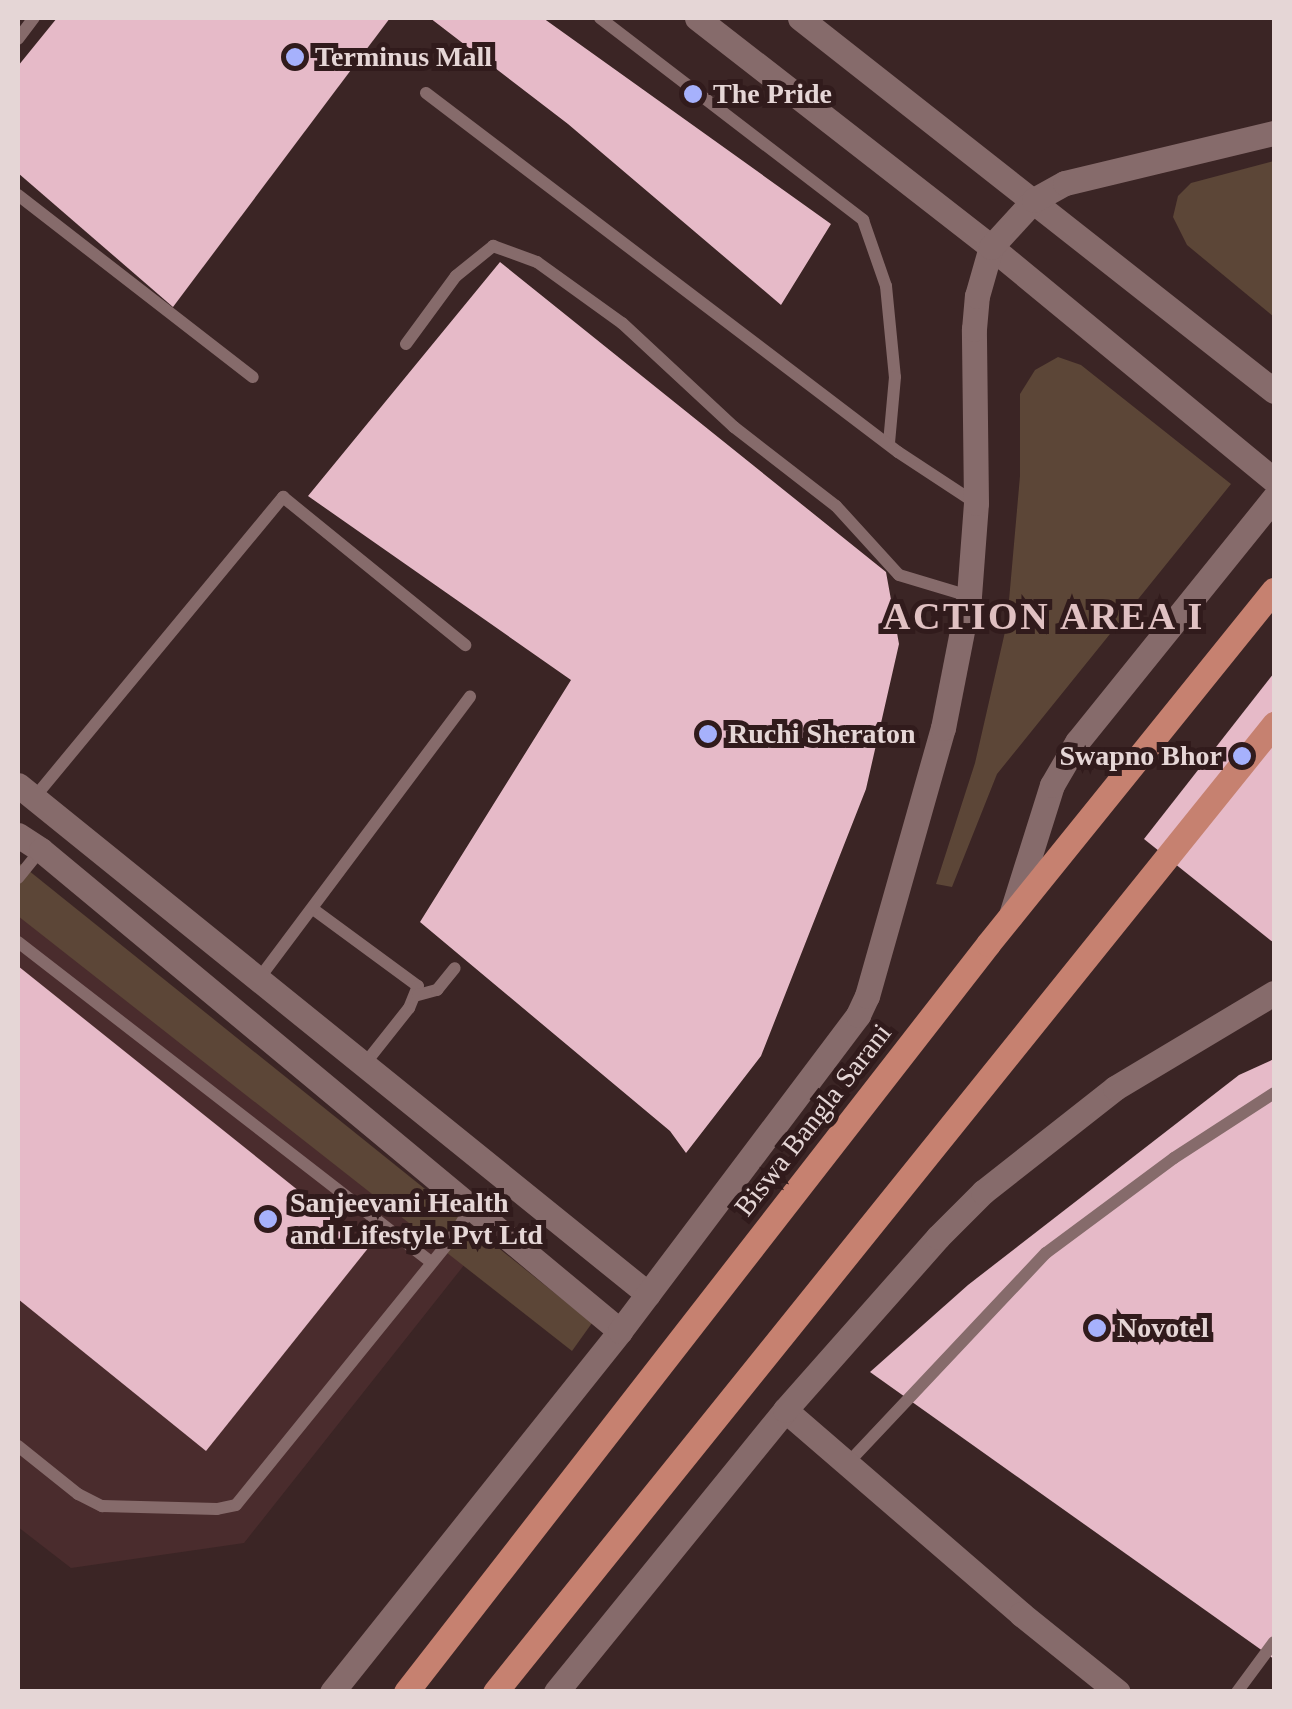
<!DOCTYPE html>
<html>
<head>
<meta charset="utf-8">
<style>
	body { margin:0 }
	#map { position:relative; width:1292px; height:1709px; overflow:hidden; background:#3b2525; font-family:Georgia,serif }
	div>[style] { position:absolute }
	.built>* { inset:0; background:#4a2c2d }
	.green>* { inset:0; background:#5c4637 }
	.building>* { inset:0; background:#e6bac8 }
	.lane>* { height:12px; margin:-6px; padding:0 6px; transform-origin:6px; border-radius:6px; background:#866b6b }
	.street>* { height:25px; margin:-12.5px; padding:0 12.5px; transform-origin:12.5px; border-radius:12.5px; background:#866b6b }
	.secondary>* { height:25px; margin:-12.5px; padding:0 12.5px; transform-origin:12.5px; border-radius:12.5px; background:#866b6b }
	.primary>* { height:25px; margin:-12.5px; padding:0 12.5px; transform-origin:12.5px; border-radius:12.5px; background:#c68170 }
	.dots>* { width:28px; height:28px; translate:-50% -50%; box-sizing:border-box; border:5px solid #311b1c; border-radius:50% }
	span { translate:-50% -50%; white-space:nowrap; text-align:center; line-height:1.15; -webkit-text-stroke:10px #311b1c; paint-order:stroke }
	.poi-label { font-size:28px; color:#e5d6d6; font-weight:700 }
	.left { translate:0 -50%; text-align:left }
	.right { translate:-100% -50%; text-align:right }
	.street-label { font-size:28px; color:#e5d6d6 }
	.district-label { font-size:38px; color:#e0c1c2; font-weight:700; letter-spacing:2.5px }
	.frame { position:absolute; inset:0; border:20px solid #e5d6d6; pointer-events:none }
</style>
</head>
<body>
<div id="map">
	<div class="built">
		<i style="clip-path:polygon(18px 885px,480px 1245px,244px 1543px,71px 1568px,18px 1527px)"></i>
	</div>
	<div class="green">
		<i style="clip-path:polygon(1274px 161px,1274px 317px,1187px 245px,1173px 217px,1178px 196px,1191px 183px)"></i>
		<i style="clip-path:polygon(1058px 357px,1081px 365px,1231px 484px,997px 774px,952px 887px,936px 884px,975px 763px,1007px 623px,1020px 476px,1020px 394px,1035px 370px)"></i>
		<i style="clip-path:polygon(18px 862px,592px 1323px,572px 1351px,18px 916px)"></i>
	</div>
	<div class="building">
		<i style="clip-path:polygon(57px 18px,390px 18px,173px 307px,18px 173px,18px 66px)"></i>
		<i style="clip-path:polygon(430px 18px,543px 18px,831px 224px,781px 305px,568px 124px)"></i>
		<i style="clip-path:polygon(500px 262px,886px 572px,899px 644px,866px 789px,761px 1056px,686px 1153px,670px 1131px,420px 922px,571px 680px,308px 496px)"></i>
		<i style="clip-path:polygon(1274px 673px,1274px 943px,1144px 839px)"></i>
		<i style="clip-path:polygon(18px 966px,369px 1247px,206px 1451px,18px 1299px)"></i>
		<i style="clip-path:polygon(1274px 1059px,1274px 1659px,870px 1372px,968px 1285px,1239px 1075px)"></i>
	</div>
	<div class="lane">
		<i style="left:600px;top:18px;width:332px;rotate:37.5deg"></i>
		<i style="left:863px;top:220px;width:70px;rotate:70.8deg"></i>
		<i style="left:886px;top:286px;width:91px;rotate:84.4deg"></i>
		<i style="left:895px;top:377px;width:66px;rotate:95.2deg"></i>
		<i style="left:18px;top:39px;width:26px;rotate:-53deg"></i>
		<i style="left:426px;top:93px;width:593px;rotate:37.26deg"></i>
		<i style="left:898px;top:452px;width:91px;rotate:33.3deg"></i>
		<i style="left:18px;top:195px;width:297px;rotate:37.8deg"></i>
		<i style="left:406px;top:344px;width:84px;rotate:-53.7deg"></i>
		<i style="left:456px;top:276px;width:48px;rotate:-39deg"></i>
		<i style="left:493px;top:246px;width:47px;rotate:20deg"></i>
		<i style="left:537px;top:262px;width:105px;rotate:35.7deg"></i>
		<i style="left:622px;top:323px;width:153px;rotate:42.9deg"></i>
		<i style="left:734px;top:427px;width:129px;rotate:37.8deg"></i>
		<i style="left:836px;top:506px;width:93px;rotate:47.6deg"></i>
		<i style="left:899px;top:575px;width:73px;rotate:16.7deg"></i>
		<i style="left:34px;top:798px;width:391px;rotate:-50.4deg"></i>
		<i style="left:283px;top:497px;width:235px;rotate:39.1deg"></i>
		<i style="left:18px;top:878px;width:36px;rotate:-51deg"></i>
		<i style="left:313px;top:909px;width:130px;rotate:36.3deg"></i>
		<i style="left:418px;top:986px;width:24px;rotate:112deg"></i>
		<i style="left:409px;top:1008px;width:74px;rotate:128.4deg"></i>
		<i style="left:18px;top:942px;width:522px;rotate:37.77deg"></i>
		<i style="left:258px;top:980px;width:354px;rotate:-53.2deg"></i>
		<i style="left:418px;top:995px;width:20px;rotate:-15deg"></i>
		<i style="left:437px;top:990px;width:28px;rotate:-51deg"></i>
		<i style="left:18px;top:1446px;width:77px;rotate:38.7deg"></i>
		<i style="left:78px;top:1494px;width:27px;rotate:27deg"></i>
		<i style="left:102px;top:1506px;width:115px;rotate:1.5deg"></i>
		<i style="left:217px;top:1509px;width:19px;rotate:-12deg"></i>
		<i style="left:236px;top:1505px;width:340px;rotate:-51deg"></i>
		<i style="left:450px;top:1241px;width:39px;rotate:-58deg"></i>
		<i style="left:847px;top:1464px;width:290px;rotate:-46.7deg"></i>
		<i style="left:1046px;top:1253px;width:159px;rotate:-36.6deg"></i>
		<i style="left:1174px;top:1158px;width:119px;rotate:-33deg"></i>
		<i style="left:1237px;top:1692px;width:62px;rotate:-53.5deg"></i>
	</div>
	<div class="street">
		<i style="left:18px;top:785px;width:810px;rotate:38.94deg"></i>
		<i style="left:18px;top:835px;width:27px;rotate:33deg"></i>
		<i style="left:41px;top:850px;width:753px;rotate:39.72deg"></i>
		<i style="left:785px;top:1410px;width:312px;rotate:40.8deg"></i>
		<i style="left:1021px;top:1614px;width:124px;rotate:38.8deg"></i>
	</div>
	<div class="secondary">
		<i style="left:697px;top:18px;width:373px;rotate:37.9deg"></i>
		<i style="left:991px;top:247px;width:367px;rotate:39.5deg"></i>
		<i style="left:800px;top:18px;width:603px;rotate:38.2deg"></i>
		<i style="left:1011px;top:915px;width:136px;rotate:-72.5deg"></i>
		<i style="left:1052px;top:785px;width:50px;rotate:-59.8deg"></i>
		<i style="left:1077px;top:742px;width:314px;rotate:-51.1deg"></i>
		<i style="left:332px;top:1692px;width:462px;rotate:-51.4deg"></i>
		<i style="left:620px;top:1331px;width:396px;rotate:-53deg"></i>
		<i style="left:858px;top:1015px;width:21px;rotate:-65deg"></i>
		<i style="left:867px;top:996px;width:279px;rotate:-74.2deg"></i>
		<i style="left:943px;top:728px;width:135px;rotate:-78.9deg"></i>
		<i style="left:969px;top:596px;width:93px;rotate:-85.7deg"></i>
		<i style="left:976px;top:503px;width:174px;rotate:-90.7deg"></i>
		<i style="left:974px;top:329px;width:33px;rotate:-85deg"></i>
		<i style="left:977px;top:296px;width:51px;rotate:-74.1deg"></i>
		<i style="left:991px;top:247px;width:64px;rotate:-47.5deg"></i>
		<i style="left:1034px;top:200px;width:35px;rotate:-29deg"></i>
		<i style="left:1065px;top:183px;width:215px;rotate:-13.5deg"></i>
		<i style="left:556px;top:1692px;width:363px;rotate:-50.9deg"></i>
		<i style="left:785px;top:1410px;width:231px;rotate:-48.5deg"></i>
		<i style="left:938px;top:1237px;width:64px;rotate:-45deg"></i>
		<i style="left:983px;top:1192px;width:168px;rotate:-38.2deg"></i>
		<i style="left:1115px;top:1088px;width:185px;rotate:-30.9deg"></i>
	</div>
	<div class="primary">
		<i style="left:406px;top:1692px;width:948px;rotate:-52.11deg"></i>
		<i style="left:988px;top:944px;width:455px;rotate:-51.1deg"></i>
		<i style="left:495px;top:1692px;width:1243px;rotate:-51.17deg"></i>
	</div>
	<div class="dots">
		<i style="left:295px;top:57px;background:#a6b1fc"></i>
		<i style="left:693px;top:94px;background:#a6b1fc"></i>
		<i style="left:708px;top:734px;background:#a6b1fc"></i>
		<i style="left:1242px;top:756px;background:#a6b1fc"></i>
		<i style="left:268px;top:1219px;background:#a6b1fc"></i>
		<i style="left:1097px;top:1328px;background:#a6b1fc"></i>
	</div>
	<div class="poi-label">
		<span class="left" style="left:315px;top:57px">Terminus Mall</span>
		<span class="left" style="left:713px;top:94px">The Pride</span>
		<span class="left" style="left:728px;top:734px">Ruchi Sheraton</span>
		<span class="right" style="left:1222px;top:756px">Swapno Bhor</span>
		<span class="left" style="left:290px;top:1219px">Sanjeevani Health<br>and Lifestyle Pvt Ltd</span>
		<span class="left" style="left:1117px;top:1328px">Novotel</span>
	</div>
	<div class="street-label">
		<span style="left:813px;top:1120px;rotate:-52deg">Biswa Bangla Sarani</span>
	</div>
	<div class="district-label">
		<span style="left:1044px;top:617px">ACTION AREA I</span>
	</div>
	<div class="frame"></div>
</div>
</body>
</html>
